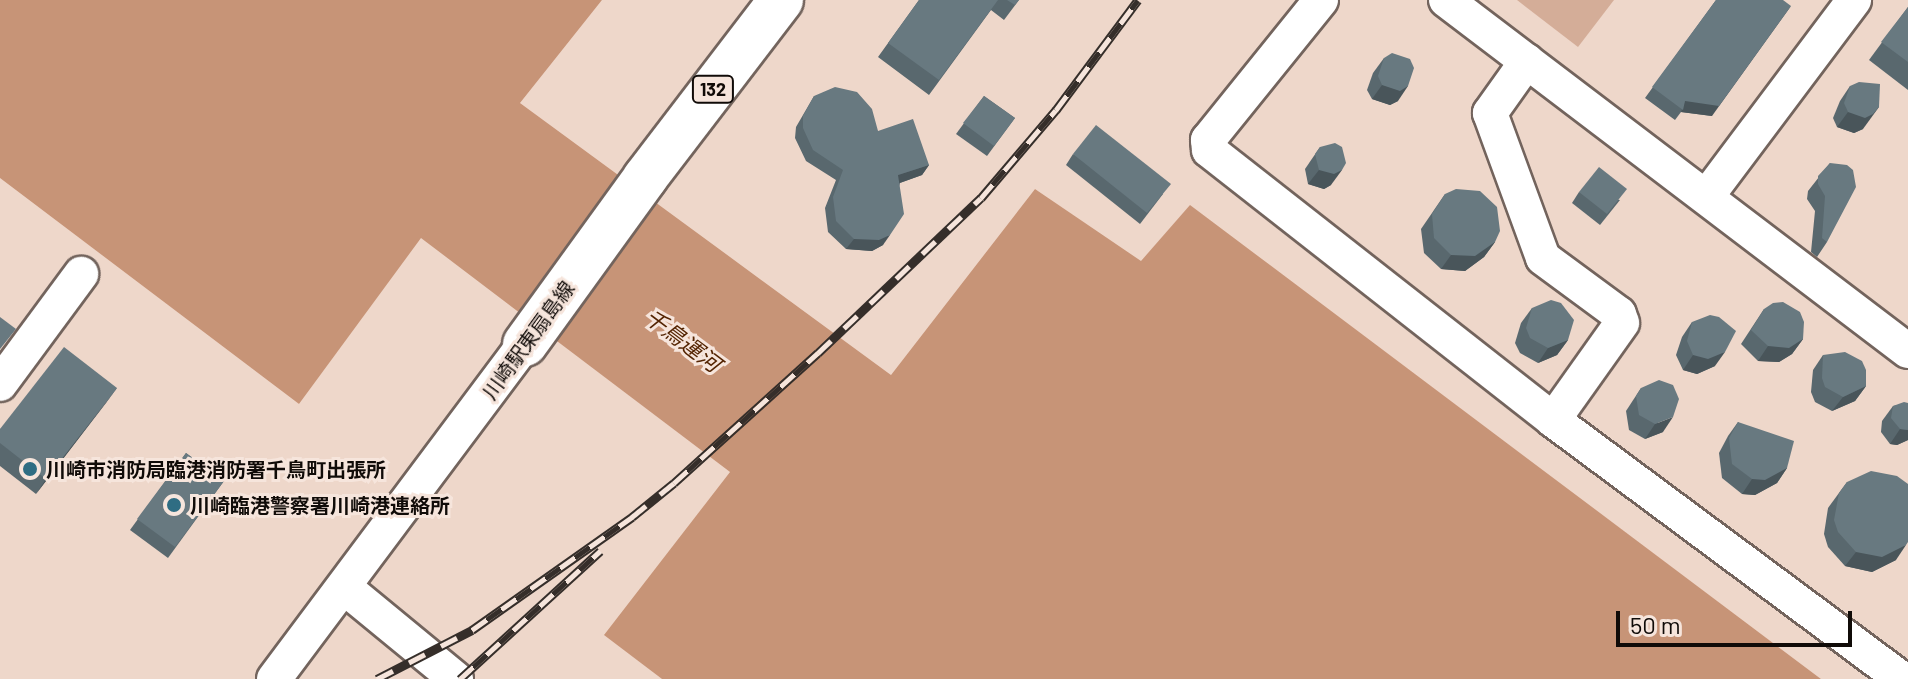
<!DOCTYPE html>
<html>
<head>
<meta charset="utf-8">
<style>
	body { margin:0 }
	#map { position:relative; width:1908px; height:679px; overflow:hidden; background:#f6e5dc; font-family:Barlow,"Noto Sans JP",sans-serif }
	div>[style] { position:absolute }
	.built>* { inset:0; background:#eed7ca }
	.green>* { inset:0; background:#d4ad98 }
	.water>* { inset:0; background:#c79477 }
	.roads { filter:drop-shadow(2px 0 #73645d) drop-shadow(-2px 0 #73645d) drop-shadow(0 2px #73645d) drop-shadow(0 -2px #73645d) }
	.minor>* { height:34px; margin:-17px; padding:0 17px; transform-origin:17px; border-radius:17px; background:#fff }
	.highway>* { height:44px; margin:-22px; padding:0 22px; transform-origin:22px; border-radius:22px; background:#fff }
	.rail>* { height:9px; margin-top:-4.5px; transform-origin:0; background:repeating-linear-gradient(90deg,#f6e5dc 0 18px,#352e2a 0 36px); box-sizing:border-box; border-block:2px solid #352e2a }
	.wall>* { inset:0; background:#59686e }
	.shaded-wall>* { inset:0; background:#49555a }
	.building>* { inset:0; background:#687980 }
	.dots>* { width:22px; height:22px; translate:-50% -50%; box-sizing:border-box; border:4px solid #f6e5dc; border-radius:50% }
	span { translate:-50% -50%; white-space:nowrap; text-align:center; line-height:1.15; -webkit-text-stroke:6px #f6e5dc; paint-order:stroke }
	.shield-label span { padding:2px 6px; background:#f6e5dc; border:2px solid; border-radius:6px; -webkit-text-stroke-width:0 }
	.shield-label { font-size:18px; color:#100b08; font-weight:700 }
	.street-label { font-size:20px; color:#100b08 }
	.poi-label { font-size:20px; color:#100b08; font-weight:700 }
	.left { translate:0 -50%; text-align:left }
	.water-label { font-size:22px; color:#542402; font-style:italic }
	.scale { position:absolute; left:1616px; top:611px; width:236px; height:36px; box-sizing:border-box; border:4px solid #100b08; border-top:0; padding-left:10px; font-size:24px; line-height:28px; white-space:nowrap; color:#100b08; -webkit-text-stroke:6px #f6e5dc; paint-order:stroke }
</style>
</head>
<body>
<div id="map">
	<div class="built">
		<i style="clip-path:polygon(602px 0,1908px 0,1908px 679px,1821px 679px,1190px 206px,1141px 262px,1035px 189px,891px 375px,520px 103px)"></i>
		<i style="clip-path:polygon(0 178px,299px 404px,421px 237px,730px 472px,605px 635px,662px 679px,0 679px)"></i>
	</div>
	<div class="green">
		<i style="clip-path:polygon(1517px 0,1614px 0,1578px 47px)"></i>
	</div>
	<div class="water">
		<i style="clip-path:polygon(0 0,602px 0,520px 103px,891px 375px,1035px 189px,1141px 261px,1190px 205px,1821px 679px,662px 679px,604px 635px,730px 472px,421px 238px,299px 404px,0 178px)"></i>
	</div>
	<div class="roads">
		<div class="minor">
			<i style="left:1321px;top:0;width:180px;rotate:128.9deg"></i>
			<i style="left:1208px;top:140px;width:10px;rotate:84deg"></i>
			<i style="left:1209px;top:150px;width:437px;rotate:38.1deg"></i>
			<i style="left:1553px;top:420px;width:435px;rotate:36.6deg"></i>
			<i style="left:1446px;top:0;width:580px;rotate:37.23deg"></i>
			<i style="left:1527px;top:61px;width:64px;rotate:125.4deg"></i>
			<i style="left:1490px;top:113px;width:154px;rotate:69.9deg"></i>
			<i style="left:1543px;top:258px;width:94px;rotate:36.4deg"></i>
			<i style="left:1619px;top:314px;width:9px;rotate:72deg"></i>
			<i style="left:1622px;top:323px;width:119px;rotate:125.4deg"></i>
			<i style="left:1707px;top:196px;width:245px;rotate:-53.1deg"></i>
			<i style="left:0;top:384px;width:137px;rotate:-53.6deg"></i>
			<i style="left:344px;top:587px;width:145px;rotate:39.4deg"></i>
			<i style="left:274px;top:679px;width:419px;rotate:-53.2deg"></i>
		</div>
		<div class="highway">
			<i style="left:525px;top:344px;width:205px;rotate:-54.1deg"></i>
			<i style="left:645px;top:178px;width:224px;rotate:-52.6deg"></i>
		</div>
	</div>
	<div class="rail">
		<i style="left:377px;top:679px;width:107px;rotate:-27.3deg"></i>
		<i style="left:472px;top:630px;width:196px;rotate:-35.2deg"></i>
		<i style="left:632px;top:517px;width:54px;rotate:-39deg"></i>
		<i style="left:674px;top:483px;width:194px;rotate:-42.1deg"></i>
		<i style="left:818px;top:353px;width:225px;rotate:-43.6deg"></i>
		<i style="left:981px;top:198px;width:116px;rotate:-49.6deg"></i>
		<i style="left:1056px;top:110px;width:137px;rotate:-53.3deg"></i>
		<i style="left:460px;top:679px;width:190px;rotate:-42.4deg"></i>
	</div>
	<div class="wall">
		<i style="clip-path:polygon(919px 0,1019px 0,1004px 20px,991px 10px,929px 95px,878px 57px)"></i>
		<i style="clip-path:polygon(1716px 0,1712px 116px,1681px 112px,1675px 120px,1645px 98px)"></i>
		<i style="clip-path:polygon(1908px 7px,1908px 90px,1869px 60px)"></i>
		<i style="clip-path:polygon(1384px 58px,1398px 101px,1390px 105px,1372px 99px,1367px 90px,1373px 73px)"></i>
		<i style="clip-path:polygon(1850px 86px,1863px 129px,1854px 133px,1837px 127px,1833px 118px,1840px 101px)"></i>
		<i style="clip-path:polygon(814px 96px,878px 131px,929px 165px,922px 175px,900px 183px,883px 245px,872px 251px,846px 249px,828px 232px,825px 208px,836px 180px,806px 161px,795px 138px,796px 127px)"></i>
		<i style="clip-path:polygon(984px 96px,1015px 118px,987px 156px,956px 134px)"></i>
		<i style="clip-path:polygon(1320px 147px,1331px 185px,1324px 189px,1308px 184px,1305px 169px)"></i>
		<i style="clip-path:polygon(1073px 154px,1163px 194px,1140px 224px,1066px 165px)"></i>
		<i style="clip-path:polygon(1830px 163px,1827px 242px,1817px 257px,1811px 252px,1815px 211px,1807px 199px,1808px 191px)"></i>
		<i style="clip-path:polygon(1579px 192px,1620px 200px,1600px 225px,1572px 203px)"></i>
		<i style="clip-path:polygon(1445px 194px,1495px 242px,1484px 257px,1465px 271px,1441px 269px,1424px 253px,1421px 229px)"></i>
		<i style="clip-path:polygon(1532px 308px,1568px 340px,1557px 355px,1538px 363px,1520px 353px,1515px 343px,1521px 323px)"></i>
		<i style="clip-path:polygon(1764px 309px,1803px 339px,1792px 354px,1779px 362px,1758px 361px,1741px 344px)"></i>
		<i style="clip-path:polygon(1692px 322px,1715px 366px,1697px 374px,1683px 370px,1676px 355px,1682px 337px)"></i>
		<i style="clip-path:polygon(1823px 355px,1866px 386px,1855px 401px,1832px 411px,1815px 402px,1811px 392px,1813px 370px)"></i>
		<i style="clip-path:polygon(117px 388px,36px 494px,0 466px,0 429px)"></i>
		<i style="clip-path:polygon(1641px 388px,1663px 432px,1645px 439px,1629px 430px,1626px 411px)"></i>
		<i style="clip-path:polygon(1908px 403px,1908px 440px,1897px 445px,1890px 444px,1881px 432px,1882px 421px,1893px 406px)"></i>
		<i style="clip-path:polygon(1738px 422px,1787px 468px,1777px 483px,1755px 495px,1742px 494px,1722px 478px,1719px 453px,1728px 436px)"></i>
		<i style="clip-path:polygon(186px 453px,224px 481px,168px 558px,130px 530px)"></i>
		<i style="clip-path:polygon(1847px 482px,1896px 560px,1872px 572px,1845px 566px,1828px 547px,1824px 534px,1828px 508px)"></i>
	</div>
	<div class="shaded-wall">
		<i style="clip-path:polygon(1791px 6px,1712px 116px,1681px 112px,1685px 101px)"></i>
		<i style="clip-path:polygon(1382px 85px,1408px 86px,1398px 101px,1390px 105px,1372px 99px)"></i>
		<i style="clip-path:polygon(1879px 107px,1863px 129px,1854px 133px,1837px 127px,1848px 112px)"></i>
		<i style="clip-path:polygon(929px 165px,922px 175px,891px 186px,898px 175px)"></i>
		<i style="clip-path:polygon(1319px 170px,1342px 170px,1331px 185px,1324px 189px,1308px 184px)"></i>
		<i style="clip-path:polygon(890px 235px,883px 245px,872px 251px,846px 249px,854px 239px)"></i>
		<i style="clip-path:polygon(1495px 242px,1484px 257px,1465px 271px,1441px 269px,1451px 255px)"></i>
		<i style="clip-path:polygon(1803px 339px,1792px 354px,1779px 362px,1758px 361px,1768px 346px)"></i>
		<i style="clip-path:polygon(1568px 340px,1557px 355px,1538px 363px,1548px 348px)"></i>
		<i style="clip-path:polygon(1725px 352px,1715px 366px,1697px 374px,1683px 370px,1693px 355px)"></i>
		<i style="clip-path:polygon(1866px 386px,1855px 401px,1832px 411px,1843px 397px)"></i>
		<i style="clip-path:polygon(117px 388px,106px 403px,36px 494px,46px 479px)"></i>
		<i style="clip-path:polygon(1673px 417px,1663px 432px,1645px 439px,1655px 424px)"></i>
		<i style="clip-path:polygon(1900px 429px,1908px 430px,1908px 440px,1897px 445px,1890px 444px)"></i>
		<i style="clip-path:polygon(1787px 468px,1777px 483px,1755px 495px,1742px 494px,1752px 479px)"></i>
		<i style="clip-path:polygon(1906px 545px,1896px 560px,1872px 572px,1845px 566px,1856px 552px)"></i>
	</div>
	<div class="building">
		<i style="clip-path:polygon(919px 0,998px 0,939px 80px,888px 43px)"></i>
		<i style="clip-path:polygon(1007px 0,1019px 0,1015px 5px)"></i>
		<i style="clip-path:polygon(1716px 0,1783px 0,1791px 6px,1719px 106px,1685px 101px,1683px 110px,1652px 87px)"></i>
		<i style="clip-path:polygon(1908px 7px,1908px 62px,1881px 42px)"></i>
		<i style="clip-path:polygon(1392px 53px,1410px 59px,1414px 68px,1408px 86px,1400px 91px,1382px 85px,1378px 76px,1384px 58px)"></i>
		<i style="clip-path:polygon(1859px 82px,1880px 84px,1879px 107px,1873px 114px,1865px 118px,1848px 112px,1844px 103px,1850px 86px)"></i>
		<i style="clip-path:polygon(835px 87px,857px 92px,872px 109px,878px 131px,913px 119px,929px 165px,898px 175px,904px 214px,890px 235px,879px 240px,854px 239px,836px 221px,833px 197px,843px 170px,813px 150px,803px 128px,803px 116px,814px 96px)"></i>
		<i style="clip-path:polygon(984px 96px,1015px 118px,994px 146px,963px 123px)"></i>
		<i style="clip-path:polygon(1096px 125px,1171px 184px,1147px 213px,1073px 154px)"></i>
		<i style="clip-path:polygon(1335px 143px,1342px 147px,1346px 163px,1342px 170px,1334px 174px,1319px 170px,1315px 154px,1320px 147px)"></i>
		<i style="clip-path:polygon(1830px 163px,1847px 165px,1853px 170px,1856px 187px,1827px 242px,1822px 238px,1825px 196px,1818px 184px,1818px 176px)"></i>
		<i style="clip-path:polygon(1599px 167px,1627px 189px,1607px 214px,1579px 192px)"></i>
		<i style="clip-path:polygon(1456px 189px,1480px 191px,1497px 207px,1500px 231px,1495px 242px,1475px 256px,1451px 255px,1434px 238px,1432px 214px,1445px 194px)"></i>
		<i style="clip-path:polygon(1551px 300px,1561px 303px,1574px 320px,1568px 340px,1548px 348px,1530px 338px,1526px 328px,1532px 308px)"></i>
		<i style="clip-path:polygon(1783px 302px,1800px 312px,1804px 322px,1803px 339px,1789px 348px,1768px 346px,1751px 330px,1764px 309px,1773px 303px)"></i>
		<i style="clip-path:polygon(1710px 315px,1719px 317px,1736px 331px,1725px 352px,1708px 359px,1693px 355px,1687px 341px,1692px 322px)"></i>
		<i style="clip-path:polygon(0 317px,16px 329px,0 349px)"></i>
		<i style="clip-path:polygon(64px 347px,117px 388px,46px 479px,0 443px,0 429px)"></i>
		<i style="clip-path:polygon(1845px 352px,1862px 361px,1866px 370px,1866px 386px,1843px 397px,1825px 387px,1822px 378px,1823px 355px)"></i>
		<i style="clip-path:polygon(1659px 380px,1673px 385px,1679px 399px,1673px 417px,1655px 424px,1639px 415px,1636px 396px,1641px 388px)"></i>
		<i style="clip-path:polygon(1904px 402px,1908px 403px,1908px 430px,1900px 429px,1891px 418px,1893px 406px)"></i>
		<i style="clip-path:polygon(1738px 422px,1794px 441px,1787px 468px,1765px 480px,1752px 479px,1732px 464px,1729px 438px)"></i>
		<i style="clip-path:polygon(186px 453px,224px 481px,175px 547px,137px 519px)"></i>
		<i style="clip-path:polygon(1871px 471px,1897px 476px,1908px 484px,1908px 542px,1906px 545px,1882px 557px,1856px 552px,1838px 532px,1834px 520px,1839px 493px,1847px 482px)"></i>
	</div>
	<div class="dots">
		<i style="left:30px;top:469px;background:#2f6d83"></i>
		<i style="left:174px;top:505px;background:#2f6d83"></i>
	</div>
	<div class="shield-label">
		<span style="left:713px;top:89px">132</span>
	</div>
	<div class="street-label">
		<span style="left:528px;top:340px;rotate:-54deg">川崎駅東扇島線</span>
	</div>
	<div class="poi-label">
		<span class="left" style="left:46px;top:469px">川崎市消防局臨港消防署千鳥町出張所</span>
		<span class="left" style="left:190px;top:505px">川崎臨港警察署川崎港連絡所</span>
	</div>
	<div class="water-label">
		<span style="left:683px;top:340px;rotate:37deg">千鳥運河</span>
	</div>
	<div class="scale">50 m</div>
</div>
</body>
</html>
